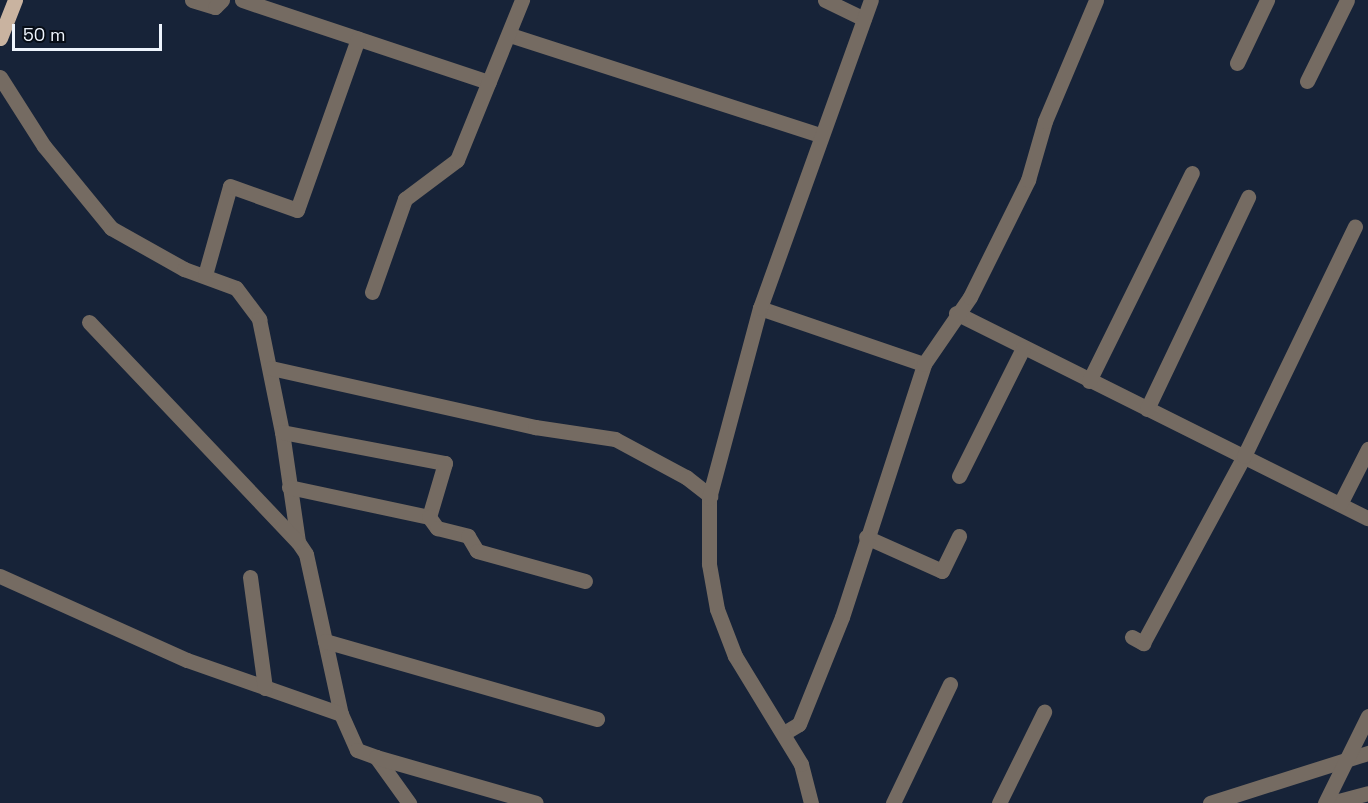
<!DOCTYPE html>
<html>
<head>
<meta charset="utf-8">
<style>
	body { margin:0 }
	#map { position:relative; width:1368px; height:803px; overflow:hidden; background:#172338; font-family:"Space Grotesk",sans-serif }
	div>[style] { position:absolute }
	.pedestrian>* { height:15px; margin:-7.5px; padding:0 7.5px; transform-origin:7.5px; border-radius:7.5px; background:#756b62 }
	.minor>* { height:15px; margin:-7.5px; padding:0 7.5px; transform-origin:7.5px; border-radius:7.5px; background:#756b62 }
	.tertiary>* { height:15px; margin:-7.5px; padding:0 7.5px; transform-origin:7.5px; border-radius:7.5px; background:#756b62 }
	.primary>* { height:15px; margin:-7.5px; padding:0 7.5px; transform-origin:7.5px; border-radius:7.5px; background:#c9b3a0 }
	span { translate:-50% -50%; white-space:nowrap; text-align:center; line-height:1.15; -webkit-text-stroke:4.5px #070d16; paint-order:stroke }
	.scale { position:absolute; left:12px; top:24px; width:150px; height:27px; box-sizing:border-box; border:3px solid #eef4fd; border-top:0; padding-left:8px; font-size:18px; line-height:21px; white-space:nowrap; color:#eef4fd; -webkit-text-stroke:4px #070d16; paint-order:stroke }
</style>
</head>
<body>
<div id="map">
	<div class="pedestrian">
		<i style="left:1331px;top:803px;width:38px;rotate:-15deg"></i>
	</div>
	<div class="minor">
		<i style="left:192px;top:0;width:24px;rotate:17deg"></i>
		<i style="left:215px;top:7px;width:10px;rotate:-45deg"></i>
		<i style="left:242px;top:0;width:260px;rotate:18.4deg"></i>
		<i style="left:825px;top:0;width:43px;rotate:26deg"></i>
		<i style="left:510px;top:35px;width:326px;rotate:17.9deg"></i>
		<i style="left:1237px;top:63px;width:70px;rotate:-64.5deg"></i>
		<i style="left:0;top:77px;width:82px;rotate:57.5deg"></i>
		<i style="left:44px;top:146px;width:106px;rotate:50.7deg"></i>
		<i style="left:111px;top:228px;width:84px;rotate:29.3deg"></i>
		<i style="left:184px;top:269px;width:55px;rotate:20.1deg"></i>
		<i style="left:236px;top:288px;width:39px;rotate:53deg"></i>
		<i style="left:259px;top:319px;width:115px;rotate:78.5deg"></i>
		<i style="left:282px;top:432px;width:111px;rotate:81.7deg"></i>
		<i style="left:298px;top:542px;width:14px;rotate:56deg"></i>
		<i style="left:306px;top:554px;width:164px;rotate:77.7deg"></i>
		<i style="left:341px;top:714px;width:39px;rotate:66deg"></i>
		<i style="left:357px;top:750px;width:20px;rotate:20deg"></i>
		<i style="left:376px;top:757px;width:57px;rotate:54.3deg"></i>
		<i style="left:1307px;top:81px;width:90px;rotate:-63.7deg"></i>
		<i style="left:205px;top:275px;width:92px;rotate:-74.3deg"></i>
		<i style="left:230px;top:186px;width:71px;rotate:19.7deg"></i>
		<i style="left:297px;top:210px;width:182px;rotate:-70.4deg"></i>
		<i style="left:372px;top:292px;width:99px;rotate:-70.5deg"></i>
		<i style="left:405px;top:199px;width:65px;rotate:-36.9deg"></i>
		<i style="left:457px;top:160px;width:173px;rotate:-67.9deg"></i>
		<i style="left:760px;top:308px;width:173px;rotate:18.9deg"></i>
		<i style="left:956px;top:313px;width:460px;rotate:26.5deg"></i>
		<i style="left:89px;top:322px;width:303px;rotate:46.5deg"></i>
		<i style="left:271px;top:368px;width:271px;rotate:12.6deg"></i>
		<i style="left:535px;top:427px;width:81px;rotate:8.5deg"></i>
		<i style="left:615px;top:439px;width:81px;rotate:28.2deg"></i>
		<i style="left:686px;top:477px;width:31px;rotate:38deg"></i>
		<i style="left:1089px;top:381px;width:232px;rotate:-63.7deg"></i>
		<i style="left:1147px;top:409px;width:235px;rotate:-64.5deg"></i>
		<i style="left:282px;top:432px;width:166px;rotate:10.8deg"></i>
		<i style="left:445px;top:463px;width:56px;rotate:106.5deg"></i>
		<i style="left:959px;top:476px;width:143px;rotate:-63.4deg"></i>
		<i style="left:289px;top:487px;width:143px;rotate:12.1deg"></i>
		<i style="left:429px;top:517px;width:14px;rotate:54deg"></i>
		<i style="left:437px;top:528px;width:32px;rotate:14deg"></i>
		<i style="left:468px;top:536px;width:17px;rotate:59deg"></i>
		<i style="left:477px;top:551px;width:112px;rotate:15.5deg"></i>
		<i style="left:1340px;top:504px;width:62px;rotate:-63deg"></i>
		<i style="left:866px;top:537px;width:83px;rotate:24.1deg"></i>
		<i style="left:942px;top:571px;width:39px;rotate:-64deg"></i>
		<i style="left:0;top:576px;width:205px;rotate:24.2deg"></i>
		<i style="left:187px;top:660px;width:163px;rotate:19.3deg"></i>
		<i style="left:250px;top:577px;width:112px;rotate:82.3deg"></i>
		<i style="left:1132px;top:637px;width:13px;rotate:29deg"></i>
		<i style="left:1143px;top:643px;width:213px;rotate:-61.6deg"></i>
		<i style="left:1244px;top:456px;width:255px;rotate:-64.2deg"></i>
		<i style="left:325px;top:641px;width:283px;rotate:16deg"></i>
		<i style="left:784px;top:733px;width:17px;rotate:-31deg"></i>
		<i style="left:799px;top:724px;width:115px;rotate:-68.1deg"></i>
		<i style="left:842px;top:617px;width:266px;rotate:-72deg"></i>
		<i style="left:924px;top:364px;width:81px;rotate:-55.5deg"></i>
		<i style="left:970px;top:297px;width:131px;rotate:-63.6deg"></i>
		<i style="left:1028px;top:180px;width:61px;rotate:-73.9deg"></i>
		<i style="left:1045px;top:121px;width:131px;rotate:-67.1deg"></i>
		<i style="left:376px;top:757px;width:166px;rotate:16deg"></i>
		<i style="left:893px;top:803px;width:132px;rotate:-64.4deg"></i>
		<i style="left:999px;top:803px;width:102px;rotate:-63.7deg"></i>
		<i style="left:1210px;top:803px;width:166px;rotate:-17.6deg"></i>
		<i style="left:1325px;top:803px;width:97px;rotate:-63.7deg"></i>
	</div>
	<div class="tertiary">
		<i style="left:811px;top:803px;width:40px;rotate:-104.4deg"></i>
		<i style="left:801px;top:764px;width:127px;rotate:-121.4deg"></i>
		<i style="left:735px;top:656px;width:50px;rotate:-111deg"></i>
		<i style="left:717px;top:609px;width:46px;rotate:-100.1deg"></i>
		<i style="left:709px;top:564px;width:66px;rotate:-90deg"></i>
		<i style="left:709px;top:498px;width:197px;rotate:-75deg"></i>
		<i style="left:760px;top:308px;width:327px;rotate:-70.2deg"></i>
	</div>
	<div class="primary">
		<i style="left:0;top:38px;width:41px;rotate:-68.5deg"></i>
	</div>
	<div class="scale">50 m</div>
</div>
</body>
</html>
